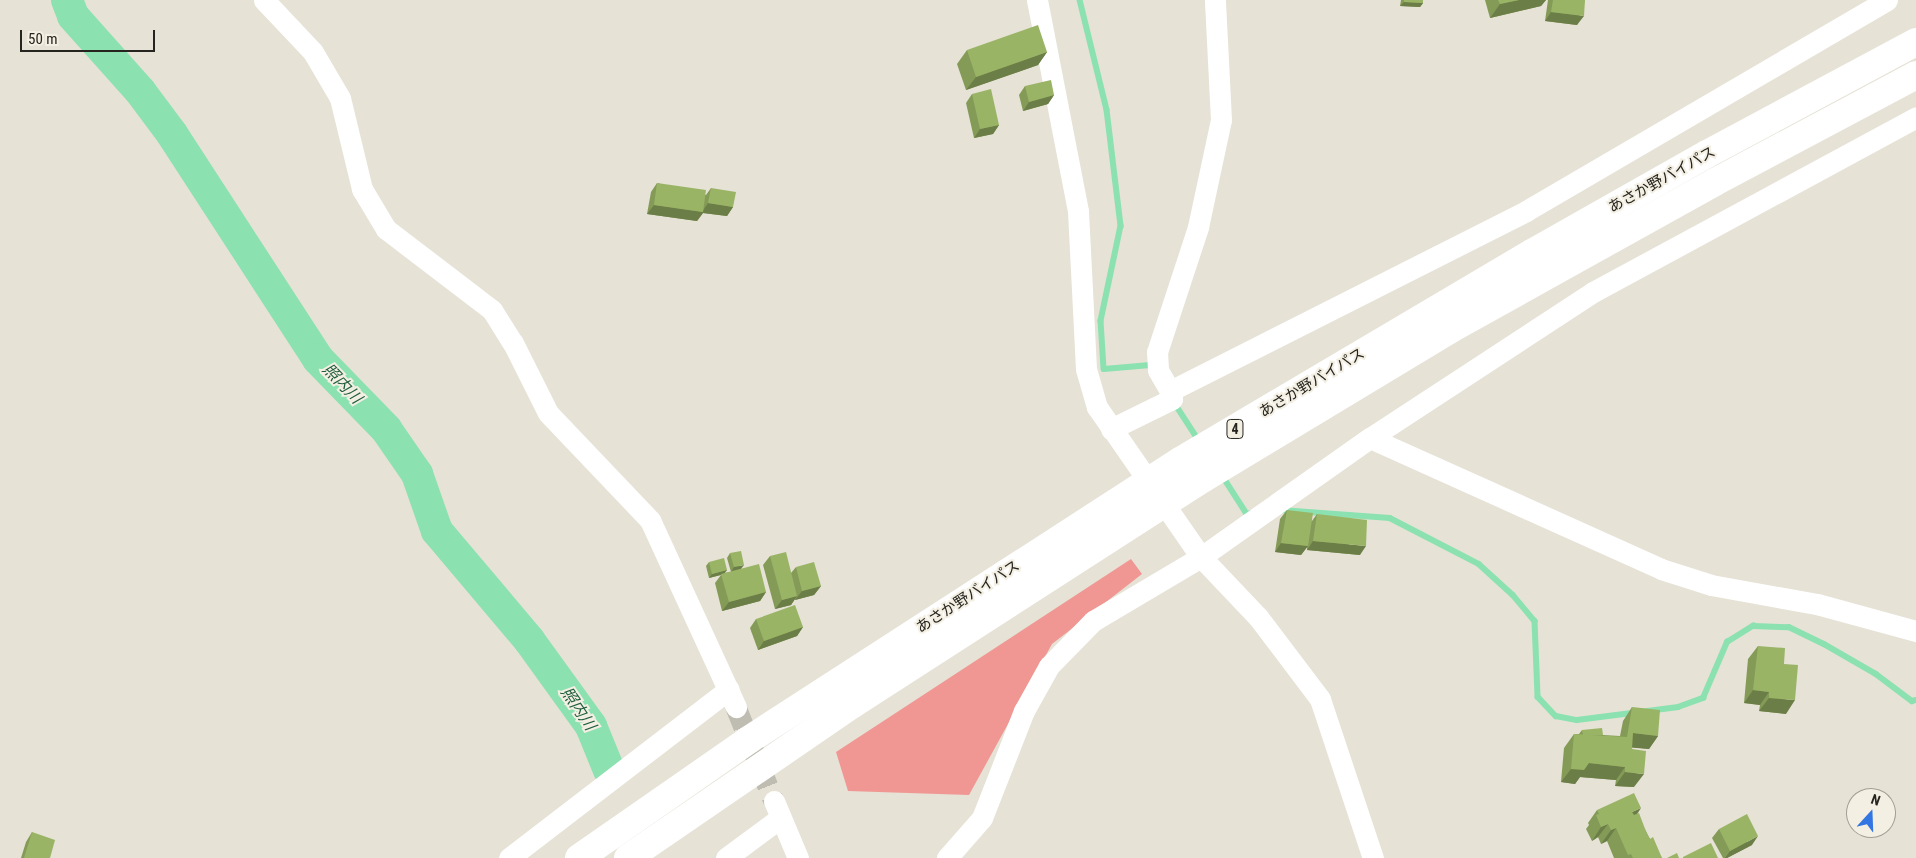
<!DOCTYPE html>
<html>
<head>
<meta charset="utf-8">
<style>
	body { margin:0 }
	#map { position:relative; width:1916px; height:858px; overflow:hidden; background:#e6e2d6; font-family:"Roboto Condensed","Noto Sans JP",sans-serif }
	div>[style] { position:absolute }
	.forest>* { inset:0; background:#f09793 }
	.stream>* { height:5.5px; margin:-2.75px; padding:0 2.75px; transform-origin:2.75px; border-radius:2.75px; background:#8be1b0 }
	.river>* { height:32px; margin:-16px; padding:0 16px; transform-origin:16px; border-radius:16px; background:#8be1b0 }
	.minor-tunnel>* { height:21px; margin-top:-10.5px; transform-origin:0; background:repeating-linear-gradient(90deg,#bfbcb1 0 21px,transparent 0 32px) }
	.minor>* { height:21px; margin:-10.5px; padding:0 10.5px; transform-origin:10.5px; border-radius:10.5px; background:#fff }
	.trunk>* { height:28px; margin:-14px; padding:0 14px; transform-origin:14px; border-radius:14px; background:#fff }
	.wall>* { inset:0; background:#849b58 }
	.shaded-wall>* { inset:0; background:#6c7e47 }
	.building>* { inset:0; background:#9ab466 }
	span { translate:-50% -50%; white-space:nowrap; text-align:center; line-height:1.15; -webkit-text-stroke:4px #f4efe3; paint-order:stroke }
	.shield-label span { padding:1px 4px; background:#f4efe3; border:1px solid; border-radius:4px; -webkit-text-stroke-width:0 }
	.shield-label { font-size:14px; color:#25241f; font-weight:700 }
	.street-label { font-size:15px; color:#25241f }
	.water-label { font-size:16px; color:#1f5e3f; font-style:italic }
	.north { position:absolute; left:1846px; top:788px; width:50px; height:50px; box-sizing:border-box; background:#f4efe3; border:1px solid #a19e95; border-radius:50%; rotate:20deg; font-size:14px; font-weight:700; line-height:20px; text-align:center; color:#25241f }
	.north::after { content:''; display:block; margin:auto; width:18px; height:22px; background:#3375e3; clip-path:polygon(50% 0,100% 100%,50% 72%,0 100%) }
	.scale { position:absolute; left:20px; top:30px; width:135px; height:22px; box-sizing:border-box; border:2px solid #25241f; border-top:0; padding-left:6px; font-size:15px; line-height:18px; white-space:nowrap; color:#25241f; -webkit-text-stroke:4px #f4efe3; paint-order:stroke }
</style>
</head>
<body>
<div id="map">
	<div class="forest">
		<i style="clip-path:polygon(1131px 559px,1142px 574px,1052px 644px,969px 795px,848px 791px,836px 752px)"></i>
	</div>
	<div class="stream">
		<i style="left:1080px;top:0;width:113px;rotate:76.2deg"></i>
		<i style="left:1107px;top:110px;width:117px;rotate:83.1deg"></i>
		<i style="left:1121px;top:226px;width:97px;rotate:101.9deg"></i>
		<i style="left:1101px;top:321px;width:48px;rotate:86.4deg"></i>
		<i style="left:1104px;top:369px;width:46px;rotate:-5deg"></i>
		<i style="left:1150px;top:365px;width:4px;rotate:63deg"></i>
		<i style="left:1174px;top:402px;width:48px;rotate:57deg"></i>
		<i style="left:1222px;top:475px;width:46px;rotate:57.3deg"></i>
		<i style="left:1247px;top:514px;width:5px;rotate:-11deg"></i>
		<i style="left:1281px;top:510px;width:109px;rotate:4.2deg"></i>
		<i style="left:1390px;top:518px;width:100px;rotate:27.3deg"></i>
		<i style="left:1479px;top:564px;width:46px;rotate:42.4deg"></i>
		<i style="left:1513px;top:595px;width:34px;rotate:50deg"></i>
		<i style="left:1535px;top:621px;width:76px;rotate:87.7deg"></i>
		<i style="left:1538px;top:697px;width:26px;rotate:47deg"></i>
		<i style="left:1556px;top:716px;width:21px;rotate:11deg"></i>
		<i style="left:1577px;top:720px;width:102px;rotate:-7.3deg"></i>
		<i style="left:1678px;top:707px;width:27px;rotate:-20deg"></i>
		<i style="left:1703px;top:698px;width:61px;rotate:-66.8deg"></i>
		<i style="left:1727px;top:642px;width:31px;rotate:-32deg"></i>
		<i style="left:1753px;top:626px;width:36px;rotate:2deg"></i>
		<i style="left:1789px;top:627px;width:39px;rotate:26deg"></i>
		<i style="left:1824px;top:644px;width:60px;rotate:30deg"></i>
		<i style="left:1876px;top:674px;width:45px;rotate:36.9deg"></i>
		<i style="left:1912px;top:701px;width:4px;rotate:-14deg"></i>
	</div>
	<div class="river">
		<i style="left:67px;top:0;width:17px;rotate:69deg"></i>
		<i style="left:73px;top:16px;width:101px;rotate:48.2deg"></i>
		<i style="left:140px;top:91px;width:54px;rotate:53.3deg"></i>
		<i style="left:172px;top:134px;width:268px;rotate:57deg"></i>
		<i style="left:318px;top:359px;width:98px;rotate:45.8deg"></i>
		<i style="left:386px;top:429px;width:55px;rotate:55.4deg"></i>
		<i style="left:417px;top:474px;width:60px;rotate:70.7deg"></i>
		<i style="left:437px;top:531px;width:143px;rotate:49.8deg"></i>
		<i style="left:529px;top:640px;width:106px;rotate:54.2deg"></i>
		<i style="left:591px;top:726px;width:48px;rotate:67.8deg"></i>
	</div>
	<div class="minor-tunnel">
		<i style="left:736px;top:707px;width:101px;rotate:68deg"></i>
	</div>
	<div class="minor">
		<i style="left:264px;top:0;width:71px;rotate:46.7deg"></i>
		<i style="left:313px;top:52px;width:53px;rotate:59.6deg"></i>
		<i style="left:340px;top:98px;width:94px;rotate:76.4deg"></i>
		<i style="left:362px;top:189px;width:47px;rotate:59deg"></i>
		<i style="left:386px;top:229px;width:133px;rotate:37.4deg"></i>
		<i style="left:492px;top:310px;width:39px;rotate:58deg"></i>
		<i style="left:513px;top:343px;width:78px;rotate:63.4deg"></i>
		<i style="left:548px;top:413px;width:148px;rotate:46.4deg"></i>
		<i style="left:650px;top:520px;width:206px;rotate:65.3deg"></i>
		<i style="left:1037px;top:0;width:215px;rotate:79deg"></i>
		<i style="left:1078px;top:211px;width:158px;rotate:87.1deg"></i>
		<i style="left:1086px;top:369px;width:40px;rotate:74deg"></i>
		<i style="left:1097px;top:407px;width:183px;rotate:55.3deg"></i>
		<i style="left:1201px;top:557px;width:83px;rotate:46.5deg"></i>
		<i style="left:1258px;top:617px;width:103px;rotate:52.9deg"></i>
		<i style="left:1320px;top:699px;width:168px;rotate:71.6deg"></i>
		<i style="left:1170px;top:391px;width:24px;rotate:-120deg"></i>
		<i style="left:1158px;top:370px;width:18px;rotate:-93deg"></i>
		<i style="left:1157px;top:352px;width:132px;rotate:-71.8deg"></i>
		<i style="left:1198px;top:227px;width:109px;rotate:-77.9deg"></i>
		<i style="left:1221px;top:120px;width:120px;rotate:-92.9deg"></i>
		<i style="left:1111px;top:429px;width:68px;rotate:-26.2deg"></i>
		<i style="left:1172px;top:399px;width:8px;rotate:-104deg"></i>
		<i style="left:1170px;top:391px;width:399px;rotate:-26.8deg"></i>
		<i style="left:1526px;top:211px;width:418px;rotate:-30.3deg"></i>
		<i style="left:1370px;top:438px;width:319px;rotate:24.2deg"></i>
		<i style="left:1661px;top:569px;width:52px;rotate:17.7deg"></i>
		<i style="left:1711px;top:585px;width:108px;rotate:10.2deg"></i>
		<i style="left:1817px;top:604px;width:103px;rotate:15.3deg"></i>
		<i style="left:774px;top:801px;width:62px;rotate:67.2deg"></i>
		<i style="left:509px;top:858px;width:277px;rotate:-37.5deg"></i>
		<i style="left:726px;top:858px;width:67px;rotate:-36.5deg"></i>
		<i style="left:947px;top:858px;width:53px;rotate:-48.8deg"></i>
		<i style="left:982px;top:818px;width:115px;rotate:-68.6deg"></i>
		<i style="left:1024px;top:711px;width:51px;rotate:-60.9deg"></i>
		<i style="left:1049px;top:666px;width:63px;rotate:-45.6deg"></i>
		<i style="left:1093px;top:621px;width:126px;rotate:-30.7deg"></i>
		<i style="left:1201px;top:557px;width:207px;rotate:-35.2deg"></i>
		<i style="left:1370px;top:438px;width:267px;rotate:-33.2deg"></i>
		<i style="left:1593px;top:292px;width:367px;rotate:-28.4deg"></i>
	</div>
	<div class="trunk">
		<i style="left:579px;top:858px;width:208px;rotate:-34.8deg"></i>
		<i style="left:750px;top:739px;width:512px;rotate:-32.88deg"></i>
		<i style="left:1180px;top:461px;width:409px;rotate:-30.6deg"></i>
		<i style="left:1532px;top:253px;width:201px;rotate:-29.5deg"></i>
		<i style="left:1707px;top:154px;width:237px;rotate:-28.2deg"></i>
		<i style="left:628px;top:858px;width:273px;rotate:-34.4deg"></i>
		<i style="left:853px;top:704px;width:417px;rotate:-32.8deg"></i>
		<i style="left:1204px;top:478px;width:286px;rotate:-31.1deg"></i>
		<i style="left:1449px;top:330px;width:304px;rotate:-29.1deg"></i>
		<i style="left:1715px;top:182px;width:228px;rotate:-28deg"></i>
	</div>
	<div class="wall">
		<i style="clip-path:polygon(1401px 0,1423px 0,1423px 3px,1420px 7px,1400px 6px)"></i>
		<i style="clip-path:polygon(1485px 0,1546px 0,1541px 6px,1490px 18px)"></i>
		<i style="clip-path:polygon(1548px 0,1585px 0,1577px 25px,1545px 21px)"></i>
		<i style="clip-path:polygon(967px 50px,1047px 52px,1038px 65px,966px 90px,957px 64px)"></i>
		<i style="clip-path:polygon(1025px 86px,1054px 95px,1048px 104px,1023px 111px,1019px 95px)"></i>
		<i style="clip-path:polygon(972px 94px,999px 125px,993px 134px,974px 138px,966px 103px)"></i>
		<i style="clip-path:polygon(657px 183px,706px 195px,711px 188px,733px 207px,727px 216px,703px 213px,697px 221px,647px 214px,651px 192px)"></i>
		<i style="clip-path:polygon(1287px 510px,1312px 521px,1317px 514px,1360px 555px,1307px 550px,1307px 547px,1301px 555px,1275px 552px,1280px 519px)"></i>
		<i style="clip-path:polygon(730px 553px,741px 569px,766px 592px,760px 601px,722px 611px,715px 583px,721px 575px,709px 578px,706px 566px,709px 562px,727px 570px,724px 573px,731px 572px,727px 558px)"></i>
		<i style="clip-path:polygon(770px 556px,791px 573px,796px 567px,821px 586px,814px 595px,795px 600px,795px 599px,791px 605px,775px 609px,763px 565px)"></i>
		<i style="clip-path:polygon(756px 619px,803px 627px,797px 636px,758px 650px,750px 628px)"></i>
		<i style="clip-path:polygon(1758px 646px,1784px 664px,1786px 714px,1759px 711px,1760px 705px,1744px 703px,1748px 659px)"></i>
		<i style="clip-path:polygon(1632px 707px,1658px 736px,1649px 749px,1632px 747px,1634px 787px,1615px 786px,1616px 780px,1580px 777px,1575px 784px,1561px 782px,1564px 748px,1574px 734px,1579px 734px,1582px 730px,1603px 735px,1620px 736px,1623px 721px)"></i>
		<i style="clip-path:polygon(1597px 810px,1637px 814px,1650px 839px,1662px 858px,1614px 858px,1607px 841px,1601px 844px,1598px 837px,1592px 841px,1586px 829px,1589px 825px,1588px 823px)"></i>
		<i style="clip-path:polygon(1719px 829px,1752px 845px,1727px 858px,1723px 858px,1712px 838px)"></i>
		<i style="clip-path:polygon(32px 832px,50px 858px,21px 858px,26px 842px)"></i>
	</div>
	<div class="shaded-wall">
		<i style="clip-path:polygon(1519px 0,1546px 0,1541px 6px,1490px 18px,1500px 4px)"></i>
		<i style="clip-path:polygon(1404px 2px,1423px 3px,1420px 7px,1400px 6px)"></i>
		<i style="clip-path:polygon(1551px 12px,1584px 16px,1577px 25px,1545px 21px)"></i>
		<i style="clip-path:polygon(1047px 52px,1038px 65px,966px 90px,976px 77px)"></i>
		<i style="clip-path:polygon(1054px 95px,1048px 104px,1023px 111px,1029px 102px)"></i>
		<i style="clip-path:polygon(999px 125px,993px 134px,974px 138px,980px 129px)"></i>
		<i style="clip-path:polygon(708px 203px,733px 207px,727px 216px,703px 213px,697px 221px,647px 214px,654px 205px,702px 212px)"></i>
		<i style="clip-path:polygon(1313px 541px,1366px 546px,1360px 555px,1307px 550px)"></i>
		<i style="clip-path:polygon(1281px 543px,1308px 546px,1301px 555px,1275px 552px)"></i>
		<i style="clip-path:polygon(744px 565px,741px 569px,731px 572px,734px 567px)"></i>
		<i style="clip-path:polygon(727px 570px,724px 574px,709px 578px,712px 574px)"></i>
		<i style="clip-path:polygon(821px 586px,814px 595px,795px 600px,802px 591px)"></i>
		<i style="clip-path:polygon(766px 592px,760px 601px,722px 611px,729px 602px)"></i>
		<i style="clip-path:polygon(797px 596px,791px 605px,775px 609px,782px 600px)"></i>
		<i style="clip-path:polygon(803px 627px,797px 636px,758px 650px,764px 641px)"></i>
		<i style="clip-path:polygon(1753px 690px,1769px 692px,1760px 705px,1744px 703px)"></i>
		<i style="clip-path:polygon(1769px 698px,1795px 700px,1786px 714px,1759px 711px)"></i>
		<i style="clip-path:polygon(1633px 733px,1658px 736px,1649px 749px,1624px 747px)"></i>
		<i style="clip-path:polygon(1589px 763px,1625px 767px,1616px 780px,1580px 777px,1575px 784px,1561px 782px,1571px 769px)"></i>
		<i style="clip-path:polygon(1625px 772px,1644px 774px,1634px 787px,1615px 786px)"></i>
		<i style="clip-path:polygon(1641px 808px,1632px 822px,1632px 812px)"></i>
		<i style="clip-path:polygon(1608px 824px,1598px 837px,1592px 841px,1601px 827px)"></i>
		<i style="clip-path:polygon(1616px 828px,1607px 841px,1601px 844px,1611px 830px)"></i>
		<i style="clip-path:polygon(1758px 836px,1752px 845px,1727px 858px,1725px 858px,1730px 851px)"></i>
	</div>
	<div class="building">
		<i style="clip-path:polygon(1404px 0,1423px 0,1423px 3px,1404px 2px)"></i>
		<i style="clip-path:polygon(1498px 0,1519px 0,1500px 4px)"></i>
		<i style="clip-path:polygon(1553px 0,1585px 0,1584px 16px,1551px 12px)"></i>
		<i style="clip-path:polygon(1038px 25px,1047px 52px,976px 77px,967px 50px)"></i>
		<i style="clip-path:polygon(1051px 80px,1054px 95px,1029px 102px,1025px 86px)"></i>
		<i style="clip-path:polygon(991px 89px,999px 125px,980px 129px,972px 94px)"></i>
		<i style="clip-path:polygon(657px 183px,706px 190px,703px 212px,654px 205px)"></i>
		<i style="clip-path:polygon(711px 188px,736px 192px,733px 207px,708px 203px)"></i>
		<i style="clip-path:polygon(1287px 510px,1313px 513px,1308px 546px,1281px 543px)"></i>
		<i style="clip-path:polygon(1317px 514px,1367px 520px,1366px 546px,1313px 541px)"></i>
		<i style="clip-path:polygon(741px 551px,744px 565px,734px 567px,730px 553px)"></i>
		<i style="clip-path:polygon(786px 552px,797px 596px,782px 600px,770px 556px)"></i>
		<i style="clip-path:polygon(724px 558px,727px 570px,712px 574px,709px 562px)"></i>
		<i style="clip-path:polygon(814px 562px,821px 586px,802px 591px,796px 567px)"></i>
		<i style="clip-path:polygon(759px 564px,766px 592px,729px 602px,721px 574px)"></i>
		<i style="clip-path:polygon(795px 605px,803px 627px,764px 641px,756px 619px)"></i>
		<i style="clip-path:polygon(1758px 646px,1785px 648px,1784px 664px,1798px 665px,1795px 700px,1769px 698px,1769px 692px,1753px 690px)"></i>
		<i style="clip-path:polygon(1632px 707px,1660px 710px,1658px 736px,1633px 733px,1632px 749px,1646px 751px,1644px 774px,1625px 772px,1625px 767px,1589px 763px,1584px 770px,1571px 769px,1574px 734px,1627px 737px)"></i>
		<i style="clip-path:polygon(1602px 728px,1603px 735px,1583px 735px,1582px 730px)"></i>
		<i style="clip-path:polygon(1634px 793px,1641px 808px,1632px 812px,1634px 815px,1639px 813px,1647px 834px,1650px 839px,1653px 837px,1662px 858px,1633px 858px,1631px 854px,1628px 855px,1616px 828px,1611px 830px,1608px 824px,1601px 827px,1596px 815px,1599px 814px,1597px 810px)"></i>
		<i style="clip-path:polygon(1747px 814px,1758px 836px,1730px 851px,1719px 829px)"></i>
		<i style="clip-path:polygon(32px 832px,55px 840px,50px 858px,24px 858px)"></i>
		<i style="clip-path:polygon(1711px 843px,1718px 858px,1683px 858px,1683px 857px)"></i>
		<i style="clip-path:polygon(1677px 853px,1679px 858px,1667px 858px)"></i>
	</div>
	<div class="shield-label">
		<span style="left:1235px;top:429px">4</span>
	</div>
	<div class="street-label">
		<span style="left:1662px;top:180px;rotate:-29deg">あさか野バイパス</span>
		<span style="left:1312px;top:383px;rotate:-31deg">あさか野バイパス</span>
		<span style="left:968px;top:597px;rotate:-33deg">あさか野バイパス</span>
	</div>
	<div class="water-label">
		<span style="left:342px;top:384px;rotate:46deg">照内川</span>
		<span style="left:578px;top:709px;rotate:56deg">照内川</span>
	</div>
	<div class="north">N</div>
	<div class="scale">50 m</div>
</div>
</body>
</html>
